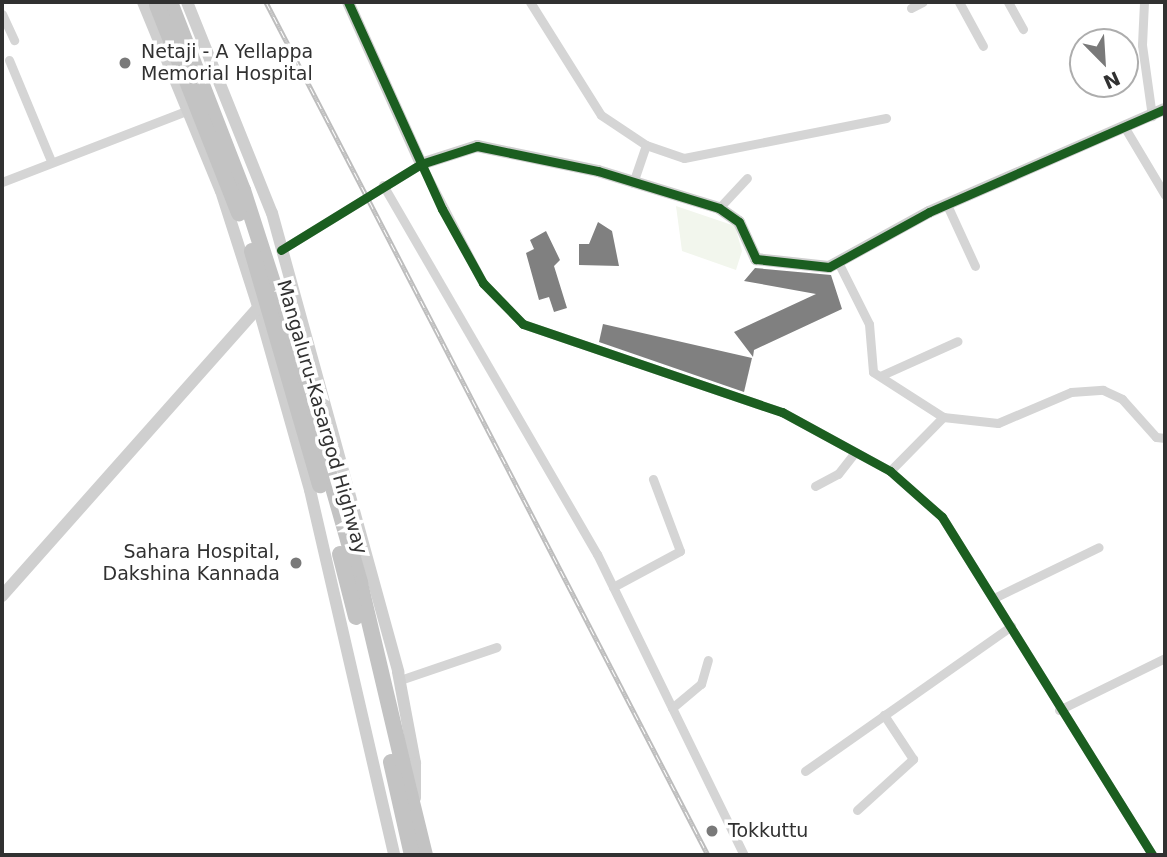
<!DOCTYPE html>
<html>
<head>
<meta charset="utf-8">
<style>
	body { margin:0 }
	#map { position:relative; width:1167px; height:857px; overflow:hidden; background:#fff; font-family:"DejaVu Sans",sans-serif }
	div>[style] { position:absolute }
	.green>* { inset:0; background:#f2f6ed }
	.building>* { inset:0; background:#808080 }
	.street>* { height:9px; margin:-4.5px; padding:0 4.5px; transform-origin:4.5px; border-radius:4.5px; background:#d5d5d5 }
	.secondary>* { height:12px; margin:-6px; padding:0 6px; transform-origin:6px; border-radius:6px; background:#cfcfcf }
	.highway>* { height:16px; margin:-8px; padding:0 8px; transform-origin:8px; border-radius:8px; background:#c3c3c3 }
	.rail>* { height:5px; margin-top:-2.5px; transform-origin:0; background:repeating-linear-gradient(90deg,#fff 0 8px,#bdbdbd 0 16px); box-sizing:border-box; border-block:2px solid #bdbdbd }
	.highway-bridge>* { height:16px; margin:-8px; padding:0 8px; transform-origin:8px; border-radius:8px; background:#c3c3c3 }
	.cycleway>* { height:9px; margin:-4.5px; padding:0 4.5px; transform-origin:4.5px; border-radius:4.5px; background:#1b5e20 }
	.dots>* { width:19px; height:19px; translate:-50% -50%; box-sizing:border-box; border:4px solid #fff; border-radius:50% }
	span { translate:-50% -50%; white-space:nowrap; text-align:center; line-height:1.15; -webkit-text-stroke:7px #fff; paint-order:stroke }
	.poi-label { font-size:19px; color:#313131 }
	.left { translate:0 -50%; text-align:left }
	.right { translate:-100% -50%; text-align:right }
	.street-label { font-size:19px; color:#313131 }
	.frame { position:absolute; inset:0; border:4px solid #313131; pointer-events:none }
	.north { position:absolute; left:1069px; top:28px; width:70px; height:70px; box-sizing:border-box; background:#fff; border:2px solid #adadad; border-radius:50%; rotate:156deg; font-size:19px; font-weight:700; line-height:28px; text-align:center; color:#313131 }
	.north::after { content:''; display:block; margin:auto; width:24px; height:32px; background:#797979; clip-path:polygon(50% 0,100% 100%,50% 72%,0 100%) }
</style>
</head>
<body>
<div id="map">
	<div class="green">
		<i style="clip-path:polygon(676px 206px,735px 226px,742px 251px,736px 270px,682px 251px)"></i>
	</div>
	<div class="building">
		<i style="clip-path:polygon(598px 222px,612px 231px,619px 266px,579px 265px,579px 244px,589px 244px)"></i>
		<i style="clip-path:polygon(546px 231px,560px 260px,554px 266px,567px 308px,554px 312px,549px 297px,539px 300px,526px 253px,534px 249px,530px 240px)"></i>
		<i style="clip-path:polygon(755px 268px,831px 275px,842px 309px,754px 350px,753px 357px,734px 332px,816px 294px,744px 281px)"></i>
		<i style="clip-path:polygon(603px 324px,752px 358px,744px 392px,599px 342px)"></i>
	</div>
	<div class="street">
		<i style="left:530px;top:2px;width:133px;rotate:57.9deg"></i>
		<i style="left:601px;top:115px;width:54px;rotate:33.7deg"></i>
		<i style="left:646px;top:145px;width:40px;rotate:18.9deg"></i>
		<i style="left:684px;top:158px;width:206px;rotate:-11.2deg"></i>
		<i style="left:959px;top:2px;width:50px;rotate:61.4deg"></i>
		<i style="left:1008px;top:2px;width:31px;rotate:61deg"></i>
		<i style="left:1144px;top:2px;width:43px;rotate:92.7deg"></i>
		<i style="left:1142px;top:45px;width:72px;rotate:82deg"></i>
		<i style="left:911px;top:8px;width:13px;rotate:-27deg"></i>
		<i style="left:2px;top:14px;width:29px;rotate:65deg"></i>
		<i style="left:9px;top:60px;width:109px;rotate:67.4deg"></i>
		<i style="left:1125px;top:128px;width:78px;rotate:59.2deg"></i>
		<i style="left:2px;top:182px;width:200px;rotate:-21.1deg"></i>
		<i style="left:633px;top:183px;width:40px;rotate:-71.1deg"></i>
		<i style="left:383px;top:185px;width:427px;rotate:59.9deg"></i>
		<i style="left:597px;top:554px;width:335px;rotate:64deg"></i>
		<i style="left:947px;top:205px;width:67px;rotate:65.3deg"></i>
		<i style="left:719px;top:208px;width:41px;rotate:-47deg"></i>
		<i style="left:281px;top:250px;width:164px;rotate:-31.6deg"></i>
		<i style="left:421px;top:164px;width:134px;rotate:62.5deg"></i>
		<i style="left:483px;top:283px;width:57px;rotate:45.7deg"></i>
		<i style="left:523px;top:324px;width:274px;rotate:18.8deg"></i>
		<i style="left:782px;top:412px;width:123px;rotate:28.6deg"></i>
		<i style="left:890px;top:471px;width:69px;rotate:41.5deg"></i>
		<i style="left:942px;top:517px;width:398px;rotate:58.1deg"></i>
		<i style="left:838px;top:262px;width:69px;rotate:63.4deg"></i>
		<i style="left:869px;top:324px;width:48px;rotate:85.2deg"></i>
		<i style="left:873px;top:372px;width:83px;rotate:32.7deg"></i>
		<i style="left:943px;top:417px;width:55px;rotate:6.2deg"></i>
		<i style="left:998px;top:423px;width:79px;rotate:-23deg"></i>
		<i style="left:1071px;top:392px;width:32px;rotate:-4deg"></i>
		<i style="left:1103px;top:390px;width:21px;rotate:25deg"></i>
		<i style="left:1122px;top:399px;width:51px;rotate:48.2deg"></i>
		<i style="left:1156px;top:437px;width:9px;rotate:6deg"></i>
		<i style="left:880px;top:376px;width:85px;rotate:-24.2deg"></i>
		<i style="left:890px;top:471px;width:76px;rotate:-45.5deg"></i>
		<i style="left:815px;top:486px;width:26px;rotate:-28deg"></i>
		<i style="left:838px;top:474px;width:28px;rotate:-52deg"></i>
		<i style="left:613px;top:587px;width:76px;rotate:-28.2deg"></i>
		<i style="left:680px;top:551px;width:77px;rotate:-110.6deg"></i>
		<i style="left:996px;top:597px;width:114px;rotate:-25.9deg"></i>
		<i style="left:400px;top:680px;width:102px;rotate:-18.8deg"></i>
		<i style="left:672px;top:708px;width:38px;rotate:-40deg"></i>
		<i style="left:701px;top:684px;width:25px;rotate:-74deg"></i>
		<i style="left:1059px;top:710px;width:118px;rotate:-26.1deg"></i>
		<i style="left:805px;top:771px;width:252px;rotate:-35.1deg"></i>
		<i style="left:857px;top:810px;width:76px;rotate:-42.3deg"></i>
		<i style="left:913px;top:759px;width:53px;rotate:-123.4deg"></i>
	</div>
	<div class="secondary">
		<i style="left:143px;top:2px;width:204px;rotate:67.6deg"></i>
		<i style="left:221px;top:191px;width:121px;rotate:72.2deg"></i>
		<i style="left:258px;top:306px;width:191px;rotate:74.2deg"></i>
		<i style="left:310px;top:490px;width:375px;rotate:77deg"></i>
		<i style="left:187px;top:2px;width:227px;rotate:68.1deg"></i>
		<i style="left:272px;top:213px;width:476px;rotate:74.6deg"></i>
		<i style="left:398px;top:672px;width:93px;rotate:79.4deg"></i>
		<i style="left:415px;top:763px;width:35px;rotate:90deg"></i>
		<i style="left:348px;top:2px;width:178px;rotate:65.7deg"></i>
		<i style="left:421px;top:164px;width:59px;rotate:-17.8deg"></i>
		<i style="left:477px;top:146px;width:124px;rotate:11.7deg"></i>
		<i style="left:598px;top:171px;width:127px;rotate:17deg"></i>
		<i style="left:719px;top:208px;width:24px;rotate:35deg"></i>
		<i style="left:739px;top:222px;width:41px;rotate:65.3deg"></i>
		<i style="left:756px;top:259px;width:73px;rotate:6.3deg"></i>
		<i style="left:829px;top:267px;width:114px;rotate:-28.8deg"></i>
		<i style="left:929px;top:212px;width:257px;rotate:-23.6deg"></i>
		<i style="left:2px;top:596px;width:390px;rotate:-48.4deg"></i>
	</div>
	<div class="highway">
		<i style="left:402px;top:761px;width:97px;rotate:76.3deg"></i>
		<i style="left:391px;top:762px;width:95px;rotate:77.3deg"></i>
	</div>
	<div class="rail">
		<i style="left:266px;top:2px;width:961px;rotate:62.61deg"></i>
	</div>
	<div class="highway-bridge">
		<i style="left:170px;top:2px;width:202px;rotate:68.8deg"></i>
		<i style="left:243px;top:190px;width:143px;rotate:72.1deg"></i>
		<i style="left:287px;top:326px;width:267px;rotate:74.1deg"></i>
		<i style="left:360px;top:583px;width:183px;rotate:76.7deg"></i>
		<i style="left:157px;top:5px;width:224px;rotate:68.5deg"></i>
		<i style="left:252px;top:251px;width:244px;rotate:73.8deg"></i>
		<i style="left:340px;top:554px;width:65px;rotate:75.7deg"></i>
	</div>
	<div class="cycleway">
		<i style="left:348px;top:2px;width:227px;rotate:65.6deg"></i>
		<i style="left:442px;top:209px;width:85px;rotate:61deg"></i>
		<i style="left:483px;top:283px;width:57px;rotate:45.7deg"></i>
		<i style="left:523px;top:324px;width:274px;rotate:18.8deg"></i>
		<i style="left:782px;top:412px;width:123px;rotate:28.6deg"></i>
		<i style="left:890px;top:471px;width:69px;rotate:41.5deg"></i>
		<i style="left:942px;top:517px;width:398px;rotate:58.1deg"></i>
		<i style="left:281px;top:250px;width:164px;rotate:-31.6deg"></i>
		<i style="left:421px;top:164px;width:59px;rotate:-17.8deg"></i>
		<i style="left:477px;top:146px;width:124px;rotate:11.7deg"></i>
		<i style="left:598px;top:171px;width:127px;rotate:17deg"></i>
		<i style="left:719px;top:208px;width:24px;rotate:35deg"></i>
		<i style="left:739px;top:222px;width:41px;rotate:65.3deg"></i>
		<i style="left:756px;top:259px;width:73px;rotate:6.3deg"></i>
		<i style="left:829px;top:267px;width:114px;rotate:-28.8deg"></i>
		<i style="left:929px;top:212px;width:257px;rotate:-23.6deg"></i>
	</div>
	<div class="dots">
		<i style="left:125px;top:63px;background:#797979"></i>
		<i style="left:296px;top:563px;background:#797979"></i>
		<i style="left:712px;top:831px;background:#797979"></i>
	</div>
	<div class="poi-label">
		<span class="left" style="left:141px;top:63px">Netaji - A Yellappa<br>Memorial Hospital</span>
		<span class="right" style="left:280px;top:563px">Sahara Hospital,<br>Dakshina Kannada</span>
		<span class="left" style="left:728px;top:831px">Tokkuttu</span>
	</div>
	<div class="street-label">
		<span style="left:322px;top:417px;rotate:74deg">Mangaluru-Kasargod Highway</span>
	</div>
	<div class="frame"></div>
	<div class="north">N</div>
</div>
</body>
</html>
